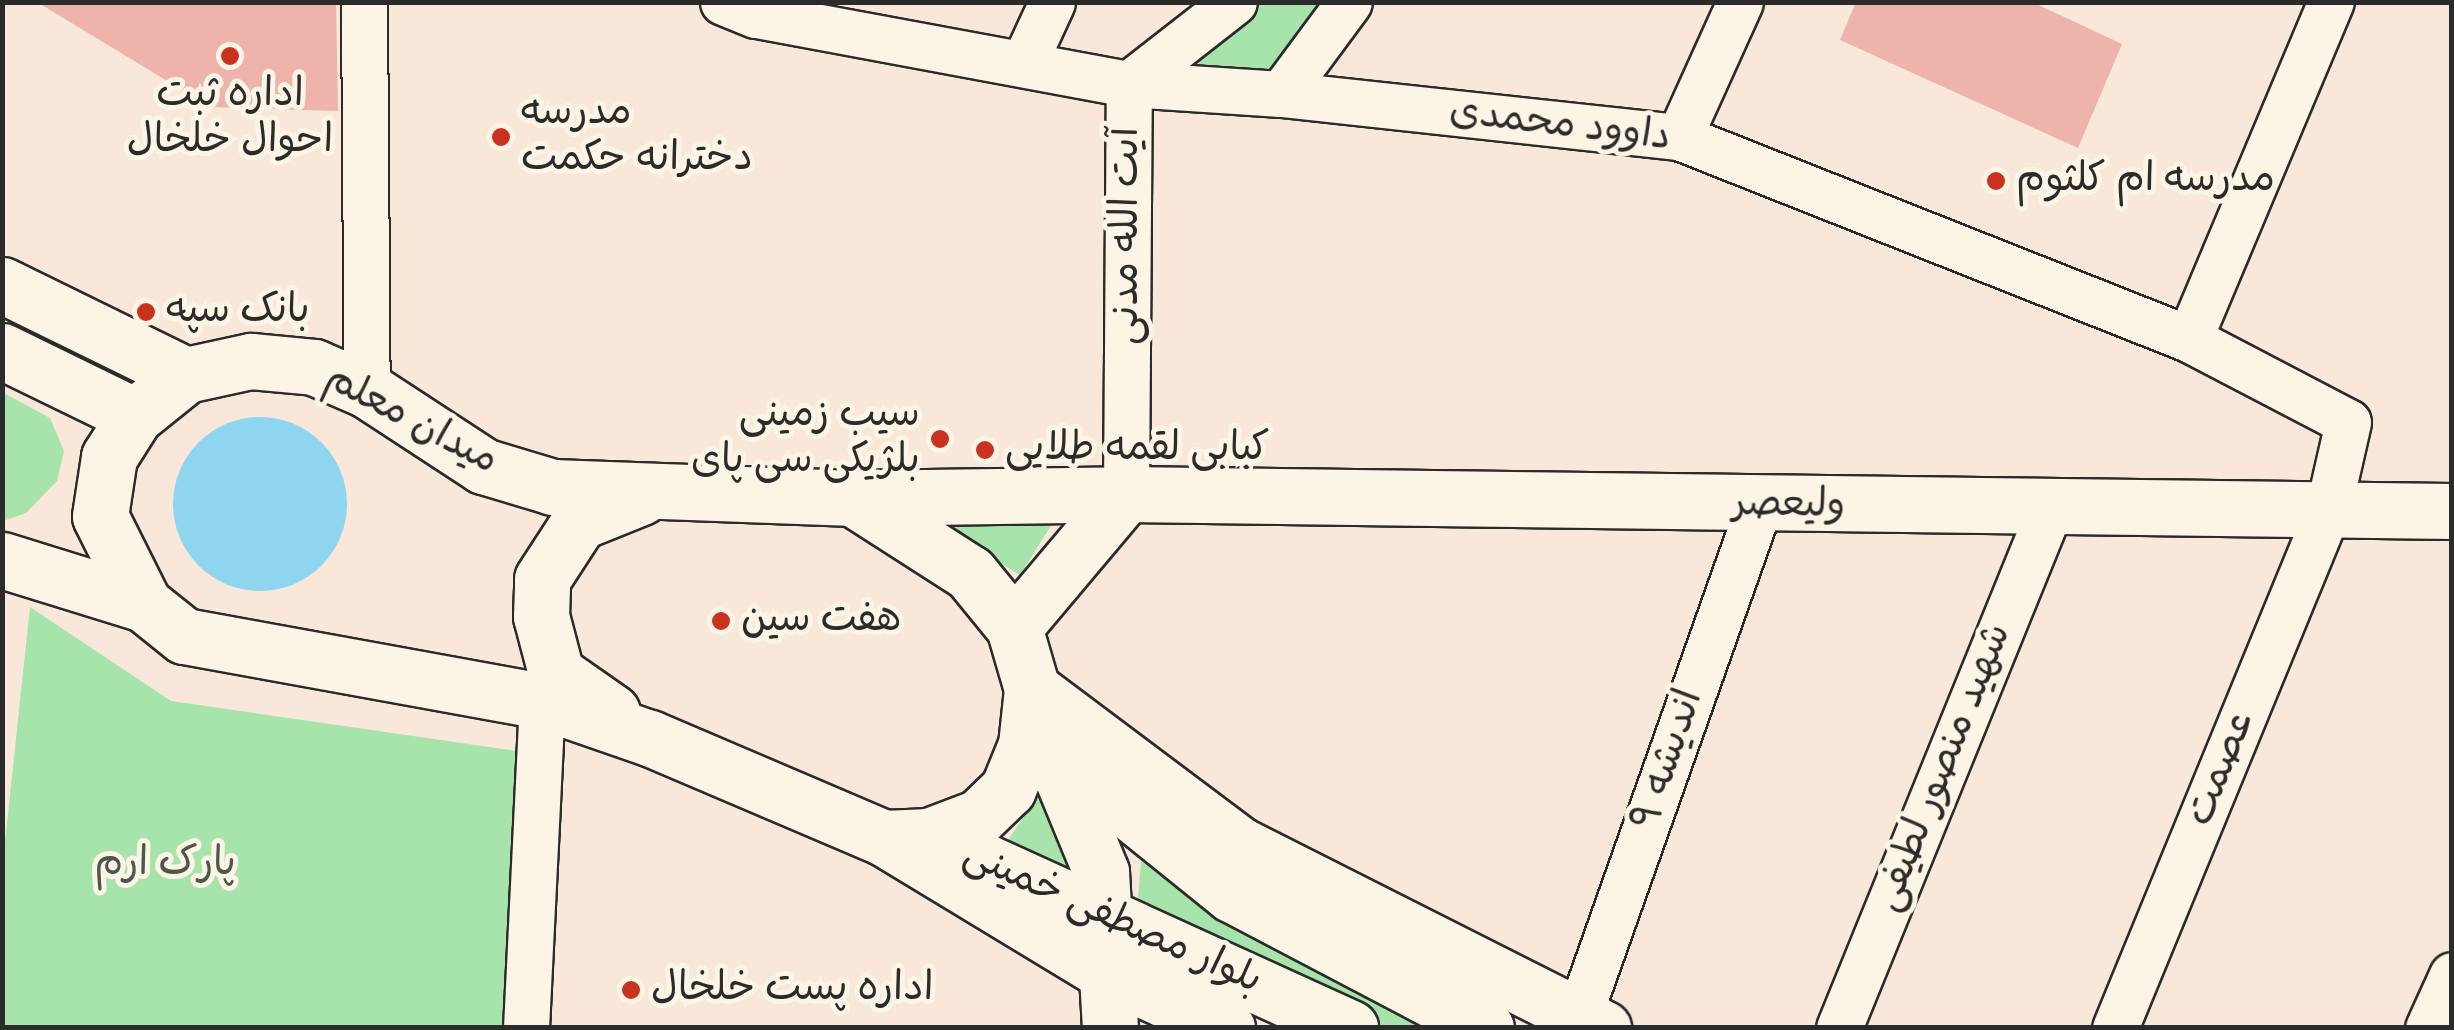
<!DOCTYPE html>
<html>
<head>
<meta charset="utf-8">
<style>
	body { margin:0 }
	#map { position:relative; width:2454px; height:1030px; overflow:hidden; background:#f9e8d9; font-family:"Indie Flower","Playpen Sans Arabic",sans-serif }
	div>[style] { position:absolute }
	.green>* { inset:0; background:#a6e4ac }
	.water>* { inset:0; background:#8ed6ef }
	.round { border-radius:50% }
	.building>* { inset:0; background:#eeb3aa }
	.roads { filter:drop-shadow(2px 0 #2b2b2b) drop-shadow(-2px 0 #2b2b2b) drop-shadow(0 2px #2b2b2b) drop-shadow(0 -2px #2b2b2b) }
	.street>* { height:45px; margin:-22.5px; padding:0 22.5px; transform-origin:22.5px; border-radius:22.5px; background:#fcf5e5 }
	.secondary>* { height:55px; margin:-27.5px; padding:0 27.5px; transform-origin:27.5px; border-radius:27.5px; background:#fcf5e5 }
	.primary>* { height:55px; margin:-27.5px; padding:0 27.5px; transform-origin:27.5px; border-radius:27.5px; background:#fcf5e5 }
	.dots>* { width:28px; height:28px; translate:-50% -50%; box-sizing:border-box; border:5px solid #fcf5e5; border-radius:50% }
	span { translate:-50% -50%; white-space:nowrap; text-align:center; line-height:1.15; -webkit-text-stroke:10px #fcf5e5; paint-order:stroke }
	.poi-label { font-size:40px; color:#2b2b2b }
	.left { translate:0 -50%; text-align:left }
	.right { translate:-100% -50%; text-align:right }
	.street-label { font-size:40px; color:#2b2b2b }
	.park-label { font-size:40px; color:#4a594b }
	.frame { position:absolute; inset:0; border:5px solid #2b2b2b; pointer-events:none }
</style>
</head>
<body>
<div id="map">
	<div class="green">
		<i style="clip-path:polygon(1255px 3px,1334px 3px,1276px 79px,1168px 70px)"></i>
		<i style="clip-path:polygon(2px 392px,50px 418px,64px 451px,57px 481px,26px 513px,3px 521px)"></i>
		<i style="clip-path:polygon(1059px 513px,1020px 575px,929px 520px)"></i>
		<i style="clip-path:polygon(30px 607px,171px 701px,530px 753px,513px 1027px,3px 1028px,3px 861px)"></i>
		<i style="clip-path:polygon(1051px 776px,1088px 885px,1004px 846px)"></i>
		<i style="clip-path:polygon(1141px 861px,1471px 1027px,1372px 1027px,1137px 910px)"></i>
	</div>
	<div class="water">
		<i class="round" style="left:173px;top:417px;width:174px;height:174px"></i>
	</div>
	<div class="building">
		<i style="clip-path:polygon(37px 2px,336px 2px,338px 111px,210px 107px)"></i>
		<i style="clip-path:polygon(1856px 2px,2032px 2px,2122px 44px,2078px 148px,1840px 40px)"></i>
	</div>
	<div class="roads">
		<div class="street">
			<i style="left:364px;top:2px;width:388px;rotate:89.6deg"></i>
			<i style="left:723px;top:2px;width:35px;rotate:22deg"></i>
			<i style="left:756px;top:15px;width:379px;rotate:10.5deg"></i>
			<i style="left:1129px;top:84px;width:152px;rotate:3.8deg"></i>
			<i style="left:1281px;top:94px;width:400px;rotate:6.2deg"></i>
			<i style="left:1679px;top:137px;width:549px;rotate:21.61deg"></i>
			<i style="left:2189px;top:339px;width:179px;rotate:27.6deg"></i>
			<i style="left:2348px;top:422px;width:90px;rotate:102.8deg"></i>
			<i style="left:2328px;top:510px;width:560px;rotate:112.35deg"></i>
			<i style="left:1024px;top:63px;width:67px;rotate:-65.3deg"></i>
			<i style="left:1129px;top:84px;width:133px;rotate:-38deg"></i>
			<i style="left:1281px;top:94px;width:114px;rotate:-53.5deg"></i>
			<i style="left:1679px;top:137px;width:148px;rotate:-65.7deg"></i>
			<i style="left:2189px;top:339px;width:366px;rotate:-67.2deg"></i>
			<i style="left:1126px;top:494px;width:410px;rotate:-89.6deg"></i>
			<i style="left:1579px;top:1015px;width:540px;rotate:-70.52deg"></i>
			<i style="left:526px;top:1028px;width:327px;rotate:-87.2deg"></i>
			<i style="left:1839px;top:1028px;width:560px;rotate:-67.88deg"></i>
			<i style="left:2428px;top:1028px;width:58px;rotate:-65.6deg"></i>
		</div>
		<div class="secondary">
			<i style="left:853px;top:498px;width:273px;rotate:-0.8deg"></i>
			<i style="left:1126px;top:494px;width:1326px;rotate:0.73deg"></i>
			<i style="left:2px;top:560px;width:149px;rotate:17.2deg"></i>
			<i style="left:1014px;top:627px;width:174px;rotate:-49.9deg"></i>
			<i style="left:1032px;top:689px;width:260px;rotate:36.9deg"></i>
			<i style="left:1240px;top:845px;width:407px;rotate:26.8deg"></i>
			<i style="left:1052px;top:753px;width:129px;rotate:67.6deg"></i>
			<i style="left:1101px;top:872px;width:156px;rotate:86.7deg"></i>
			<i style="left:884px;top:838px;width:263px;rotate:31.2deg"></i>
			<i style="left:1109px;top:974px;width:130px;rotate:24.6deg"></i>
		</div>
		<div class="primary">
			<i style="left:2px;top:285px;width:205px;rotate:26.1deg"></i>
			<i style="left:2px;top:351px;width:148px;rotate:26deg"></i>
			<i style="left:251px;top:361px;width:63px;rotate:5.4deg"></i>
			<i style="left:314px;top:367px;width:58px;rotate:23.5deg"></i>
			<i style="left:367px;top:390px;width:139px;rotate:33.2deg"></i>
			<i style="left:483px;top:466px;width:73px;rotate:16.7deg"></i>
			<i style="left:553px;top:487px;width:300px;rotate:2.1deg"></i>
			<i style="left:853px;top:498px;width:139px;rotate:32.7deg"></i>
			<i style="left:970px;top:573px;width:70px;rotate:50.8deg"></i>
			<i style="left:1014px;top:627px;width:65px;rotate:73.8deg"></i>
			<i style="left:1032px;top:689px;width:56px;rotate:96.1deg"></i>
			<i style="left:1026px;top:745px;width:48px;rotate:112.2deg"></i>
			<i style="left:1008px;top:789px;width:40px;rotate:136deg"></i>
			<i style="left:979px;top:817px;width:53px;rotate:159.2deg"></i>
			<i style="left:929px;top:836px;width:45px;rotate:177.5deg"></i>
			<i style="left:884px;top:838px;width:255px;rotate:-156.9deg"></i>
			<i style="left:649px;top:738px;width:113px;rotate:-160.9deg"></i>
			<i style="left:542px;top:701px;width:364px;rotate:-169.7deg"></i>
			<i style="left:184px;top:636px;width:51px;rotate:-141.3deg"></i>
			<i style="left:144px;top:604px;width:98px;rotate:-116.6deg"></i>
			<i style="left:100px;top:516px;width:60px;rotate:-81.3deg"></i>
			<i style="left:109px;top:457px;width:49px;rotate:-57.6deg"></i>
			<i style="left:135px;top:416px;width:65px;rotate:-38.8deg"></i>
			<i style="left:186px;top:375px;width:66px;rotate:-12.2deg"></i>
			<i style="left:612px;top:712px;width:68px;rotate:-145.1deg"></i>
			<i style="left:556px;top:673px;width:59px;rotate:-104.7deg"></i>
			<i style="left:541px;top:616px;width:37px;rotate:-88deg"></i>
			<i style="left:542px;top:579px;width:68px;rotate:-57deg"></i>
			<i style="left:579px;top:522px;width:67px;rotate:-22deg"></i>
			<i style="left:1026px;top:745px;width:27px;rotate:17deg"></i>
			<i style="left:1052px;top:753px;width:40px;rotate:34.9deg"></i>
			<i style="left:1085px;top:776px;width:188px;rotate:38.9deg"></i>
			<i style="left:1231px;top:894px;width:288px;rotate:27.7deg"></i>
			<i style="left:929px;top:836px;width:463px;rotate:24.5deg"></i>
		</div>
	</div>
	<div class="dots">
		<i style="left:230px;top:56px;background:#c8321e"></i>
		<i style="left:501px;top:137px;background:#c8321e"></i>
		<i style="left:1996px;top:181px;background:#c8321e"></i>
		<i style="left:146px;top:312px;background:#c8321e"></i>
		<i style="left:940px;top:439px;background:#c8321e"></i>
		<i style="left:985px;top:450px;background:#c8321e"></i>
		<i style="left:721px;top:621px;background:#c8321e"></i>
		<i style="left:631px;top:990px;background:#c8321e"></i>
	</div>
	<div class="poi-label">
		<span style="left:230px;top:119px">اداره ثبت<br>احوال خلخال</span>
		<span class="left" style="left:521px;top:137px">مدرسه<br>دخترانه حکمت</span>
		<span class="left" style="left:2016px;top:181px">مدرسه ام کلثوم</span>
		<span class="left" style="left:166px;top:312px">بانک سپه</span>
		<span class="right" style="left:920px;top:439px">سیب زمینی<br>بلژیکی سی پای</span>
		<span class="left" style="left:1005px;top:450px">کبابی لقمه طلایی</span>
		<span class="left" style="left:741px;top:621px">هفت سین</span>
		<span class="left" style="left:651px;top:990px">اداره پست خلخال</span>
	</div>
	<div class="street-label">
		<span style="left:1560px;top:126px;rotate:7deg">داوود محمدی</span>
		<span style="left:1128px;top:236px;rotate:-90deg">آیت الله مدنی</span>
		<span style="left:411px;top:421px;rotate:28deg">میدان معلم</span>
		<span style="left:1789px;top:506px;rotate:1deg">ولیعصر</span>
		<span style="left:1669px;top:760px;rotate:-71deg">اندیشه ۹</span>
		<span style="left:1944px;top:768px;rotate:-68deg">شهید منصور لطیفی</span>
		<span style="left:2222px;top:769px;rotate:-68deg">عصمت</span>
		<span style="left:1112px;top:919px;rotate:24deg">بلوار مصطفی خمینی</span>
	</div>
	<div class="park-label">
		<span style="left:165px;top:865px">پارک ارم</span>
	</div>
	<div class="frame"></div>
</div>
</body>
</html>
